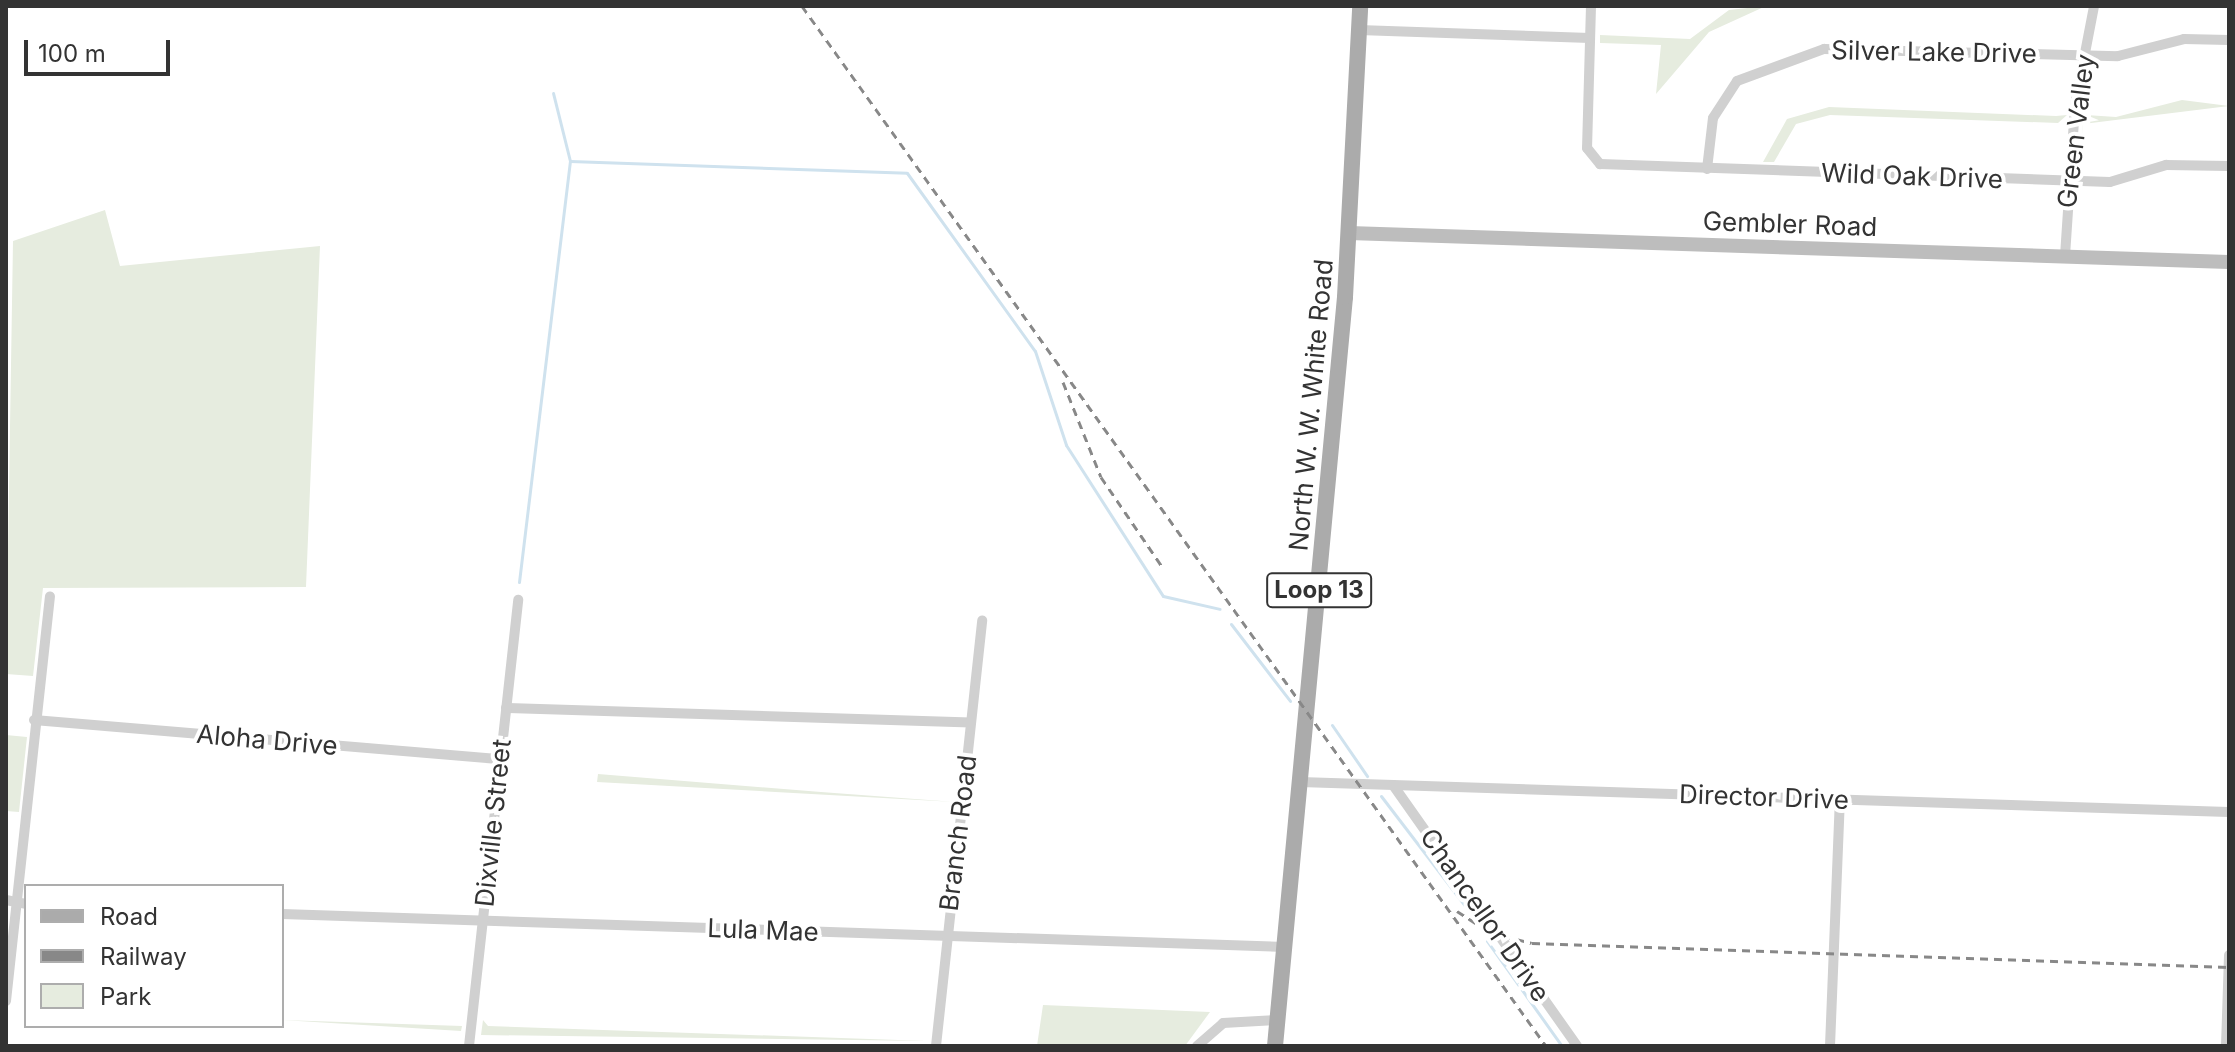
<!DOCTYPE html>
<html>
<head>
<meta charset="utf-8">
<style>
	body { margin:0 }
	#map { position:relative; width:2235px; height:1052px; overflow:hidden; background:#fff; font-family:Inter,sans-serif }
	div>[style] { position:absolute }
	.green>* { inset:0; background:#e6ecdf }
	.stream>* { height:3px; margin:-1.5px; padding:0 1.5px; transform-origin:1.5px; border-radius:1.5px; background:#cfe2ee }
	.street>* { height:10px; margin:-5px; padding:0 5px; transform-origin:5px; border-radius:5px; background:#d0d0d0 }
	.secondary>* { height:14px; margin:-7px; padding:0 7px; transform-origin:7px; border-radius:7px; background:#bdbdbd }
	.primary>* { height:16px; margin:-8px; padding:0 8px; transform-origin:8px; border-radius:8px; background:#ababab }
	.rail>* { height:3px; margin-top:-1.5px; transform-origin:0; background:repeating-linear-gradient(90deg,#888 0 8px,transparent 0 14px) }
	span { translate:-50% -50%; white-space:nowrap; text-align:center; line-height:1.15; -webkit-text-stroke:8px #fff; paint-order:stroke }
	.shield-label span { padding:2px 6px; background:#fff; border:2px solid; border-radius:6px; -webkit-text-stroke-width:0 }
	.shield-label { font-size:24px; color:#333; font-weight:700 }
	.street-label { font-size:26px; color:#333 }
	.frame { position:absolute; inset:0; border:8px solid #333; pointer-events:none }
	.legend { position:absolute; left:24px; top:884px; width:260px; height:144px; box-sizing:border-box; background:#fff; border:2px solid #adadad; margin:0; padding:10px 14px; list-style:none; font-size:24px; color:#333 }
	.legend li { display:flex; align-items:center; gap:16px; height:40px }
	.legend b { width:40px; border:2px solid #adadad }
	.scale { position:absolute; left:24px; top:40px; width:146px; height:36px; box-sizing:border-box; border:4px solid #333; border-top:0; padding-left:10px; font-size:24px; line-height:28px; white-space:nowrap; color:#333; -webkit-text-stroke:6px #fff; paint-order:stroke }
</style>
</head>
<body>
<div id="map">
	<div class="green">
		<i style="clip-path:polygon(1766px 6px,1709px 32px,1656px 94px,1661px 45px,1600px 43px,1600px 35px,1690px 39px,1729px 10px)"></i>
		<i style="clip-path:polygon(2092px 67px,2086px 115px,2116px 117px,2182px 100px,2229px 106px,2083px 124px,2079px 171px,2086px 85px)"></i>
		<i style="clip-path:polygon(1829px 107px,2056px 116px,2067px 115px,2058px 123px,1830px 115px,1796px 124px,1774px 162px,1763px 162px,1787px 119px)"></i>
		<i style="clip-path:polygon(105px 210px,120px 266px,320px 246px,306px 587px,43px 588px,33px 676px,6px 674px,13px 241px)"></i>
		<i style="clip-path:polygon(6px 735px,27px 737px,19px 812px,6px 811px)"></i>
		<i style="clip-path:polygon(598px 774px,821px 792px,955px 802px,597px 782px)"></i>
		<i style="clip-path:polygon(1043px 1005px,1210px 1012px,1185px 1046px,1037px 1046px)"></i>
		<i style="clip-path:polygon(282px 1020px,462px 1026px,461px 1031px)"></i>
		<i style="clip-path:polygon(483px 1020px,488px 1026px,927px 1041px,481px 1035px)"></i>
	</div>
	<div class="stream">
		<i style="left:570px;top:161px;width:337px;rotate:2deg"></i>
		<i style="left:907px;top:173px;width:219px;rotate:54.3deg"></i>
		<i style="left:1035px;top:351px;width:99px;rotate:71.7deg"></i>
		<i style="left:1066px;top:445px;width:179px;rotate:57.3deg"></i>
		<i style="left:1163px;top:596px;width:58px;rotate:12.8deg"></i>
		<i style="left:519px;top:582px;width:424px;rotate:-83.1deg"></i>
		<i style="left:570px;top:161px;width:70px;rotate:-104deg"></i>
		<i style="left:1231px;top:624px;width:97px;rotate:52.5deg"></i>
		<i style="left:1332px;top:725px;width:62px;rotate:55.5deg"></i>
		<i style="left:1381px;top:796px;width:150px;rotate:52.6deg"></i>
		<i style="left:1487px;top:941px;width:129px;rotate:54.5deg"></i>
	</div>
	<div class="street">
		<i style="left:1591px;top:6px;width:142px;rotate:91.6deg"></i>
		<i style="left:1587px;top:148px;width:21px;rotate:51deg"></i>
		<i style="left:1600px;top:164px;width:510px;rotate:2.02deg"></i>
		<i style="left:2110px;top:182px;width:59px;rotate:-16.9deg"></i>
		<i style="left:2166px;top:165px;width:63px;rotate:0.9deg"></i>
		<i style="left:1359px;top:30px;width:231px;rotate:2deg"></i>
		<i style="left:1707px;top:169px;width:51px;rotate:-83.3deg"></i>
		<i style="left:1713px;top:118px;width:44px;rotate:-57deg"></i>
		<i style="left:1737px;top:81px;width:93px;rotate:-20.2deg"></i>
		<i style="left:1824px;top:49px;width:294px;rotate:1.4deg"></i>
		<i style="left:2118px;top:56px;width:68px;rotate:-14.4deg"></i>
		<i style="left:2184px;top:39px;width:45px;rotate:1.3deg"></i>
		<i style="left:2065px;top:256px;width:151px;rotate:-86.2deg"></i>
		<i style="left:2075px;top:105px;width:101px;rotate:-79.1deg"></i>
		<i style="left:506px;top:708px;width:465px;rotate:1.8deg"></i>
		<i style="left:34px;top:720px;width:468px;rotate:4.8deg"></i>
		<i style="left:1300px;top:782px;width:929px;rotate:1.85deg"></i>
		<i style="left:1393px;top:785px;width:319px;rotate:54.8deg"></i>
		<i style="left:6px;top:900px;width:20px;rotate:11deg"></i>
		<i style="left:282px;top:914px;width:1004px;rotate:1.88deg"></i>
		<i style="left:6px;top:1001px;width:407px;rotate:-83.8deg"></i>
		<i style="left:469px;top:1046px;width:449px;rotate:-83.7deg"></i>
		<i style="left:936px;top:1046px;width:428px;rotate:-83.8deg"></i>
		<i style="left:1197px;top:1046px;width:35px;rotate:-41deg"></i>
		<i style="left:1223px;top:1023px;width:54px;rotate:-3.2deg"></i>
		<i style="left:1830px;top:1046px;width:246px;rotate:-87.7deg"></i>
		<i style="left:2226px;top:1046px;width:91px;rotate:-88.1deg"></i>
	</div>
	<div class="secondary">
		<i style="left:1349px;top:233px;width:880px;rotate:1.89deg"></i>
	</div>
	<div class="primary">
		<i style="left:1275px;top:1046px;width:752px;rotate:-84.66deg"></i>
		<i style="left:1345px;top:297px;width:291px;rotate:-87deg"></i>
	</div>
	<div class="rail">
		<i style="left:802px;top:6px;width:1279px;rotate:54.42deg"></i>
		<i style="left:1063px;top:382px;width:102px;rotate:68.2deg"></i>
		<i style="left:1101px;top:477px;width:110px;rotate:55.7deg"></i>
		<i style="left:1457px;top:911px;width:38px;rotate:33deg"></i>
		<i style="left:1489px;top:932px;width:44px;rotate:14.3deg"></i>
		<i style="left:1532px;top:943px;width:697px;rotate:1.97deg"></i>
	</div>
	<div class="shield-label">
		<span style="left:1319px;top:590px">Loop 13</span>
	</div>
	<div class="street-label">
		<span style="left:1934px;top:52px;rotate:1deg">Silver Lake Drive</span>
		<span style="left:2076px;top:131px;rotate:-83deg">Green Valley</span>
		<span style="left:1912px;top:176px;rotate:2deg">Wild Oak Drive</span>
		<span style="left:1790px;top:224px;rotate:2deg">Gembler Road</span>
		<span style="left:1311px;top:405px;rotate:-85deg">North W. W. White Road</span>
		<span style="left:267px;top:740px;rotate:5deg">Aloha Drive</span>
		<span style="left:1764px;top:797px;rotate:2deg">Director Drive</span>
		<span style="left:493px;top:823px;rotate:-84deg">Dixville Street</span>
		<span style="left:958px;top:833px;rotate:-83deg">Branch Road</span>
		<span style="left:1485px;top:915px;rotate:55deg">Chancellor Drive</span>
		<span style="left:763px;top:930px;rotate:2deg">Lula Mae</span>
	</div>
	<div class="frame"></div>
	<ul class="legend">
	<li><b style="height:10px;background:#ababab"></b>Road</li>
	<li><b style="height:10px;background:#888"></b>Railway</li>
	<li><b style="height:22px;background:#e6ecdf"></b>Park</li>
	</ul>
	<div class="scale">100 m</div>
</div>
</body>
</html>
